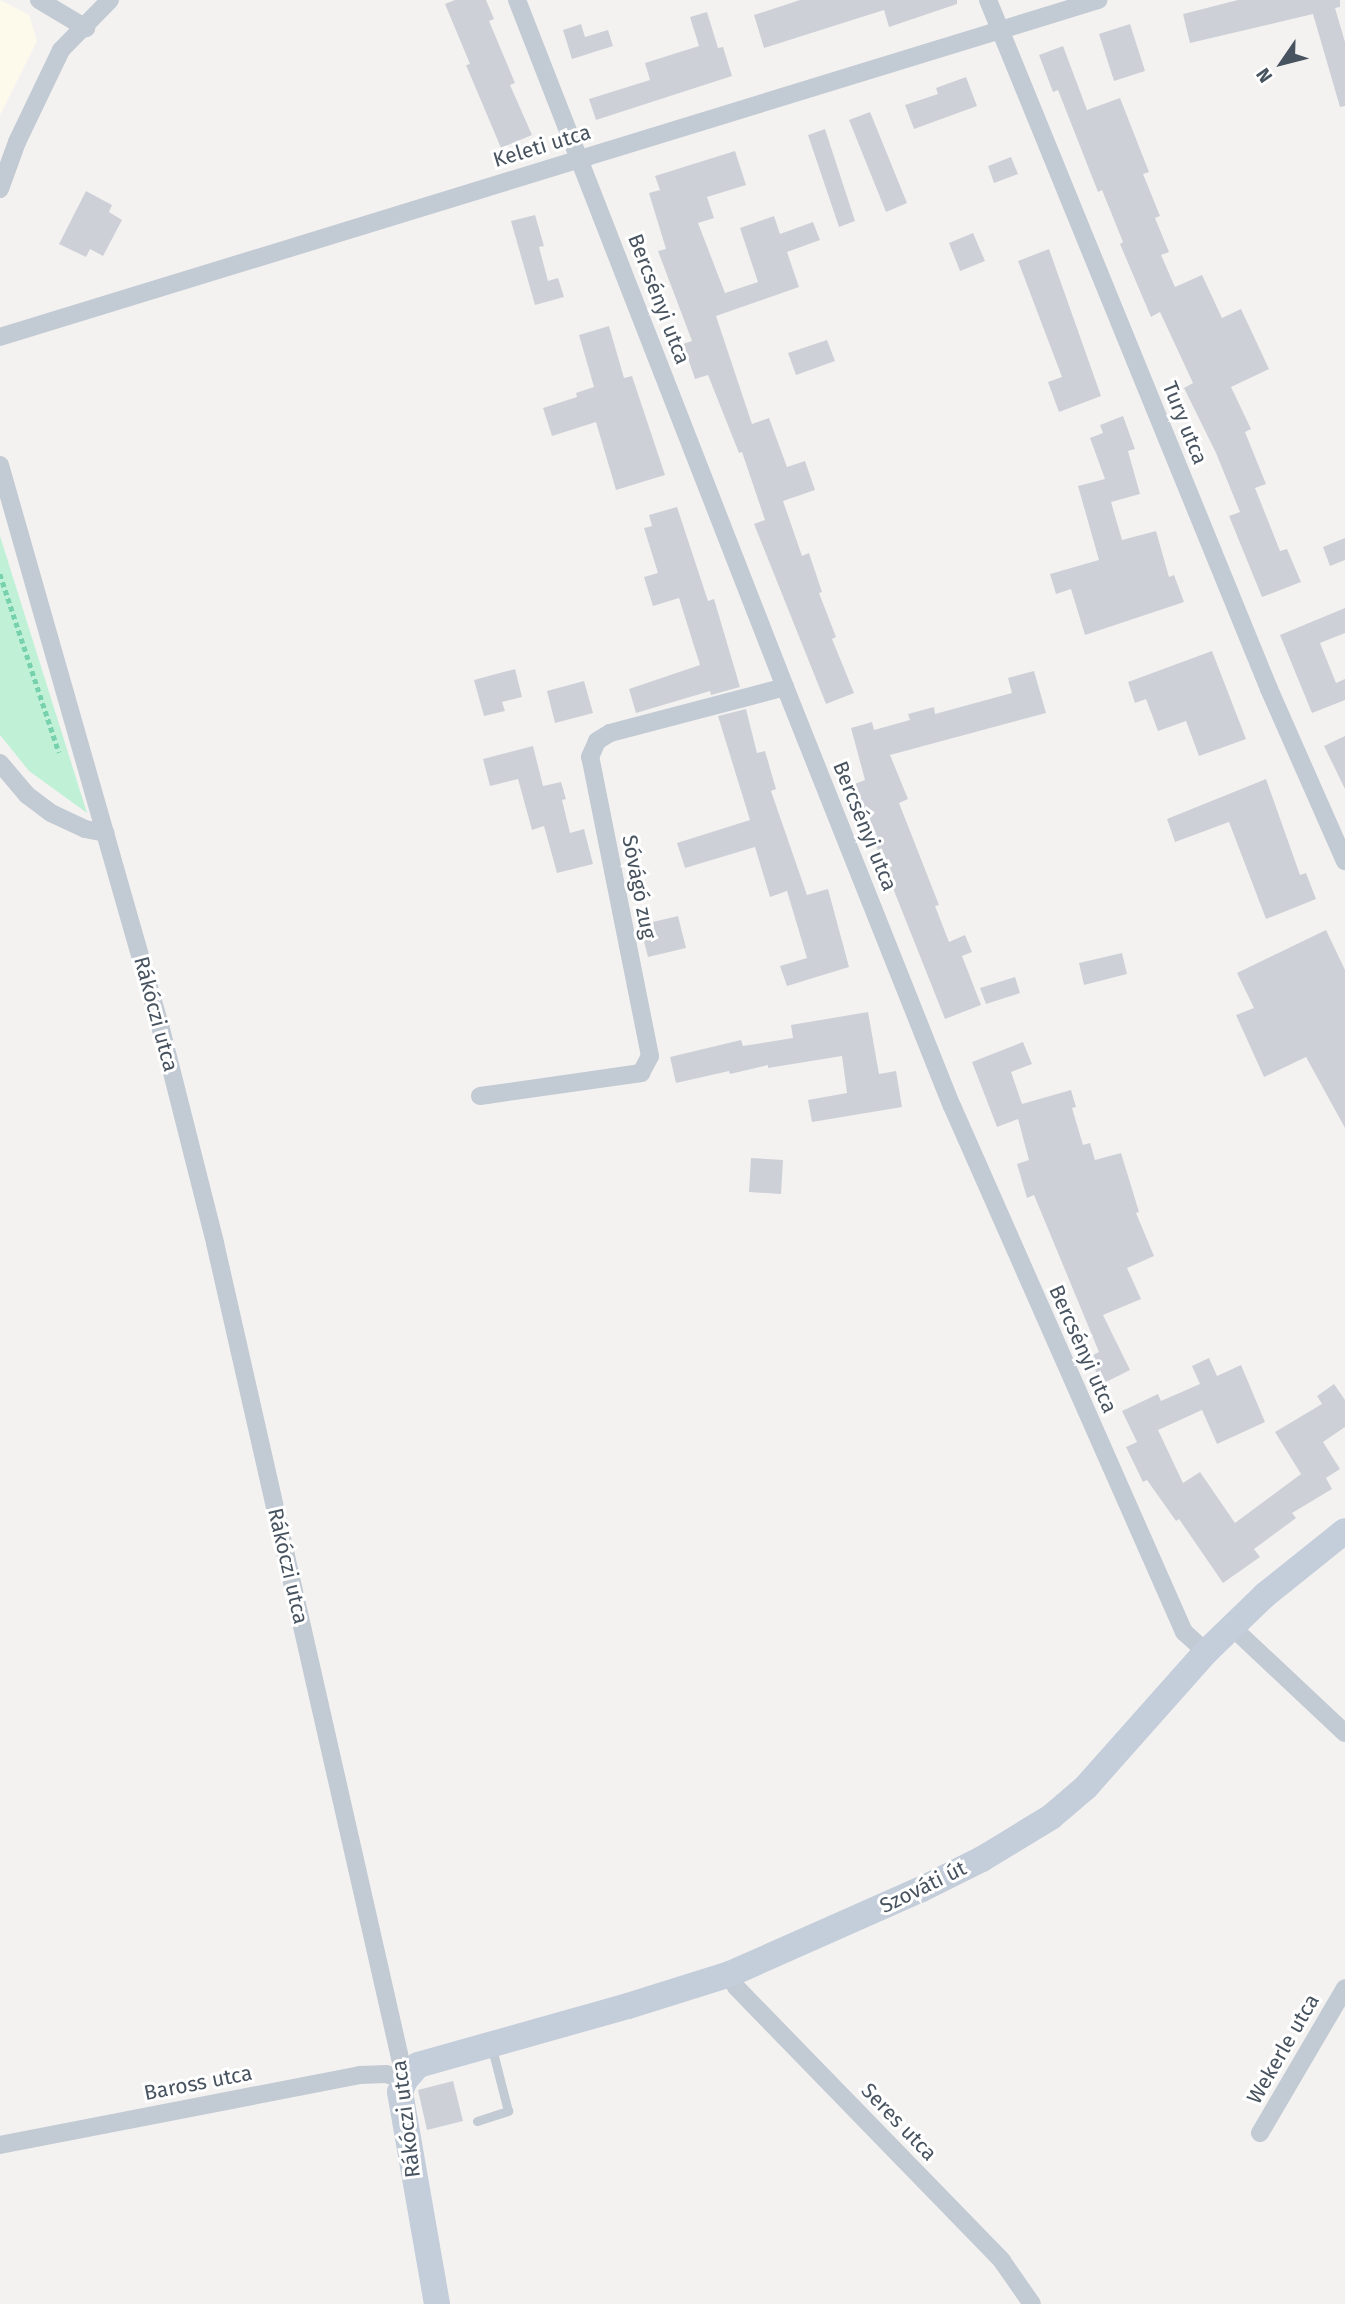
<!DOCTYPE html>
<html>
<head>
<meta charset="utf-8">
<style>
	body { margin:0 }
	#map { position:relative; width:1345px; height:2304px; overflow:hidden; background:#f4f2f1; font-family:"Fira Sans",sans-serif }
	div>[style] { position:absolute }
	.commercial>* { inset:0; background:#fdfaec }
	.green>* { inset:0; background:#c0f1d7 }
	.building>* { inset:0; background:#cdd0d7 }
	.path>* { height:4.5px; margin-top:-2.25px; transform-origin:0; background:repeating-linear-gradient(90deg,#76d1ac 0 5px,transparent 0 8.5px) }
	.lane>* { height:9px; margin:-4.5px; padding:0 4.5px; transform-origin:4.5px; border-radius:4.5px; background:#c2cad3 }
	.street>* { height:18px; margin:-9px; padding:0 9px; transform-origin:9px; border-radius:9px; background:#c2cad3 }
	.secondary>* { height:26px; margin:-13px; padding:0 13px; transform-origin:13px; border-radius:13px; background:#c4cdda }
	span { translate:-50% -50%; white-space:nowrap; text-align:center; line-height:1.15; -webkit-text-stroke:6px #fff; paint-order:stroke }
	.street-label { font-size:21px; color:#485360 }
	.north { position:absolute; left:1247px; top:28px; width:70px; height:70px; -webkit-text-stroke:5px #fff; paint-order:stroke; rotate:235deg; font-size:19px; font-weight:700; line-height:28px; text-align:center; color:#485360 }
	.north::after { content:''; display:block; margin:auto; width:24px; height:32px; background:#485360; clip-path:polygon(50% 0,100% 100%,50% 72%,0 100%) }
</style>
</head>
<body>
<div id="map">
	<div class="commercial">
		<i style="clip-path:polygon(0 0,29px 15px,37px 41px,0 115px)"></i>
	</div>
	<div class="green">
		<i style="clip-path:polygon(0 536px,87px 813px,29px 771px,0 735px)"></i>
	</div>
	<div class="building">
		<i style="clip-path:polygon(455px 0,486px 0,494px 19px,489px 21px,515px 83px,510px 85px,532px 135px,501px 148px,466px 65px,470px 64px,445px 4px)"></i>
		<i style="clip-path:polygon(800px 0,957px 0,957px 4px,889px 27px,884px 10px,764px 48px,754px 15px)"></i>
		<i style="clip-path:polygon(1238px 0,1340px 0,1340px 7px,1335px 8px,1345px 42px,1345px 106px,1340px 107px,1313px 14px,1190px 43px,1183px 14px)"></i>
		<i style="clip-path:polygon(707px 12px,718px 48px,723px 47px,732px 76px,596px 120px,589px 99px,650px 80px,645px 63px,699px 46px,690px 17px)"></i>
		<i style="clip-path:polygon(581px 24px,585px 37px,608px 30px,613px 46px,572px 59px,563px 30px)"></i>
		<i style="clip-path:polygon(1130px 24px,1145px 71px,1114px 81px,1099px 34px)"></i>
		<i style="clip-path:polygon(1063px 46px,1087px 110px,1120px 98px,1149px 172px,1143px 174px,1160px 216px,1155px 218px,1169px 252px,1161px 255px,1175px 287px,1202px 275px,1222px 318px,1241px 309px,1269px 369px,1231px 387px,1251px 429px,1245px 432px,1266px 484px,1255px 488px,1280px 551px,1287px 549px,1301px 582px,1262px 597px,1229px 516px,1240px 512px,1216px 453px,1184px 388px,1193px 383px,1160px 312px,1151px 317px,1120px 244px,1123px 242px,1102px 190px,1098px 192px,1058px 90px,1053px 92px,1039px 55px)"></i>
		<i style="clip-path:polygon(966px 77px,977px 106px,914px 129px,905px 105px,938px 94px,936px 88px)"></i>
		<i style="clip-path:polygon(870px 112px,907px 203px,886px 212px,849px 120px)"></i>
		<i style="clip-path:polygon(825px 129px,855px 221px,839px 227px,808px 135px)"></i>
		<i style="clip-path:polygon(735px 151px,746px 185px,707px 197px,714px 218px,698px 223px,725px 293px,758px 282px,740px 228px,774px 216px,780px 234px,813px 222px,820px 240px,787px 252px,799px 287px,716px 316px,752px 424px,769px 418px,787px 467px,805px 461px,815px 490px,783px 501px,802px 556px,809px 553px,822px 592px,819px 593px,836px 637px,832px 639px,854px 693px,826px 704px,754px 524px,765px 520px,742px 452px,739px 453px,708px 375px,695px 379px,683px 344px,692px 341px,658px 251px,666px 249px,649px 193px,660px 190px,655px 176px)"></i>
		<i style="clip-path:polygon(1011px 157px,1018px 174px,994px 183px,988px 166px)"></i>
		<i style="clip-path:polygon(86px 191px,112px 205px,109px 212px,122px 220px,103px 256px,90px 249px,86px 257px,59px 244px)"></i>
		<i style="clip-path:polygon(535px 215px,544px 246px,539px 247px,548px 281px,558px 278px,564px 297px,535px 305px,511px 221px)"></i>
		<i style="clip-path:polygon(973px 233px,985px 261px,960px 271px,949px 243px)"></i>
		<i style="clip-path:polygon(1049px 249px,1101px 396px,1059px 412px,1048px 382px,1062px 377px,1018px 261px)"></i>
		<i style="clip-path:polygon(609px 326px,624px 378px,632px 376px,665px 475px,616px 490px,596px 422px,552px 436px,543px 408px,577px 397px,576px 393px,594px 387px,579px 335px)"></i>
		<i style="clip-path:polygon(827px 340px,835px 361px,796px 375px,788px 353px)"></i>
		<i style="clip-path:polygon(1123px 416px,1135px 449px,1128px 451px,1140px 494px,1111px 502px,1122px 540px,1156px 531px,1169px 577px,1174px 575px,1184px 602px,1085px 635px,1071px 589px,1056px 594px,1050px 574px,1099px 560px,1078px 486px,1105px 479px,1090px 438px,1103px 433px,1100px 425px)"></i>
		<i style="clip-path:polygon(677px 507px,708px 601px,714px 599px,740px 687px,711px 695px,710px 691px,636px 713px,629px 689px,700px 665px,679px 598px,653px 606px,644px 577px,658px 573px,644px 528px,652px 526px,649px 515px)"></i>
		<i style="clip-path:polygon(1345px 538px,1345px 560px,1330px 566px,1323px 547px)"></i>
		<i style="clip-path:polygon(1345px 608px,1345px 633px,1320px 643px,1336px 683px,1345px 679px,1345px 700px,1312px 713px,1280px 635px)"></i>
		<i style="clip-path:polygon(1212px 651px,1246px 739px,1199px 756px,1186px 721px,1158px 731px,1146px 699px,1135px 703px,1128px 682px)"></i>
		<i style="clip-path:polygon(515px 669px,522px 697px,502px 702px,505px 711px,484px 716px,474px 680px)"></i>
		<i style="clip-path:polygon(1034px 671px,1046px 713px,890px 755px,908px 799px,899px 803px,939px 905px,935px 906px,949px 942px,965px 935px,972px 952px,962px 956px,981px 1005px,945px 1019px,852px 785px,865px 780px,851px 728px,872px 722px,874px 730px,910px 720px,908px 714px,934px 707px,935px 714px,1012px 693px,1008px 678px)"></i>
		<i style="clip-path:polygon(584px 681px,593px 713px,555px 723px,547px 691px)"></i>
		<i style="clip-path:polygon(746px 709px,757px 753px,765px 751px,776px 789px,771px 791px,807px 895px,828px 889px,849px 967px,787px 986px,780px 966px,807px 958px,787px 891px,770px 897px,755px 847px,685px 868px,677px 843px,750px 820px,718px 716px)"></i>
		<i style="clip-path:polygon(1345px 736px,1345px 789px,1324px 746px)"></i>
		<i style="clip-path:polygon(533px 746px,543px 786px,561px 782px,566px 799px,562px 800px,570px 833px,584px 829px,593px 864px,557px 873px,544px 826px,532px 830px,518px 779px,490px 786px,483px 759px)"></i>
		<i style="clip-path:polygon(1266px 779px,1300px 875px,1306px 873px,1316px 899px,1266px 919px,1229px 822px,1175px 842px,1167px 819px)"></i>
		<i style="clip-path:polygon(678px 916px,686px 948px,648px 957px,640px 925px)"></i>
		<i style="clip-path:polygon(1326px 930px,1345px 970px,1345px 1128px,1306px 1057px,1264px 1077px,1236px 1015px,1254px 1008px,1237px 973px)"></i>
		<i style="clip-path:polygon(1122px 953px,1127px 974px,1084px 985px,1079px 963px)"></i>
		<i style="clip-path:polygon(1015px 977px,1020px 993px,986px 1004px,980px 988px)"></i>
		<i style="clip-path:polygon(868px 1012px,879px 1074px,896px 1071px,902px 1107px,812px 1122px,808px 1100px,847px 1093px,842px 1056px,768px 1068px,768px 1065px,730px 1074px,729px 1071px,676px 1083px,670px 1057px,741px 1040px,743px 1046px,793px 1038px,791px 1025px)"></i>
		<i style="clip-path:polygon(1023px 1042px,1032px 1064px,1011px 1072px,1022px 1104px,1071px 1090px,1076px 1107px,1072px 1108px,1083px 1145px,1090px 1143px,1095px 1160px,1121px 1153px,1139px 1212px,1136px 1213px,1154px 1256px,1127px 1268px,1141px 1299px,1103px 1315px,1130px 1370px,1102px 1384px,1089px 1357px,1099px 1352px,1034px 1195px,1027px 1198px,1017px 1164px,1029px 1160px,1018px 1119px,997px 1127px,972px 1062px)"></i>
		<i style="clip-path:polygon(751px 1158px,783px 1160px,781px 1194px,749px 1192px)"></i>
		<i style="clip-path:polygon(1209px 1358px,1217px 1376px,1241px 1365px,1265px 1422px,1217px 1444px,1202px 1410px,1158px 1430px,1183px 1483px,1200px 1472px,1235px 1523px,1301px 1474px,1275px 1432px,1322px 1404px,1317px 1396px,1334px 1384px,1345px 1400px,1345px 1427px,1323px 1442px,1340px 1469px,1326px 1478px,1332px 1489px,1292px 1513px,1296px 1518px,1254px 1549px,1260px 1557px,1223px 1583px,1179px 1519px,1176px 1521px,1147px 1480px,1143px 1482px,1126px 1447px,1137px 1442px,1122px 1411px,1158px 1394px,1161px 1401px,1200px 1384px,1192px 1366px)"></i>
		<i style="clip-path:polygon(453px 2081px,463px 2121px,427px 2130px,418px 2090px)"></i>
	</div>
	<div class="path">
		<i style="left:0;top:574px;width:188px;rotate:71.7deg"></i>
	</div>
	<div class="lane">
		<i style="left:477px;top:2121px;width:33px;rotate:-18deg"></i>
		<i style="left:508px;top:2111px;width:65px;rotate:-104.3deg"></i>
	</div>
	<div class="street">
		<i style="left:39px;top:0;width:55px;rotate:30.8deg"></i>
		<i style="left:517px;top:0;width:737px;rotate:68.69deg"></i>
		<i style="left:785px;top:687px;width:451px;rotate:68.3deg"></i>
		<i style="left:952px;top:1106px;width:575px;rotate:66.2deg"></i>
		<i style="left:1184px;top:1632px;width:30px;rotate:42deg"></i>
		<i style="left:988px;top:0;width:744px;rotate:67.81deg"></i>
		<i style="left:1269px;top:689px;width:188px;rotate:66.2deg"></i>
		<i style="left:0;top:189px;width:50px;rotate:-70.1deg"></i>
		<i style="left:17px;top:142px;width:102px;rotate:-64.4deg"></i>
		<i style="left:61px;top:50px;width:70px;rotate:-45.6deg"></i>
		<i style="left:0;top:337px;width:1149px;rotate:-17.06deg"></i>
		<i style="left:0;top:465px;width:587px;rotate:74.07deg"></i>
		<i style="left:161px;top:1029px;width:221px;rotate:75.8deg"></i>
		<i style="left:215px;top:1243px;width:858px;rotate:77.21deg"></i>
		<i style="left:0;top:763px;width:42px;rotate:49.8deg"></i>
		<i style="left:27px;top:795px;width:30px;rotate:37deg"></i>
		<i style="left:51px;top:813px;width:38px;rotate:25deg"></i>
		<i style="left:85px;top:829px;width:21px;rotate:11deg"></i>
		<i style="left:480px;top:1096px;width:163px;rotate:-8.1deg"></i>
		<i style="left:641px;top:1073px;width:19px;rotate:-62deg"></i>
		<i style="left:650px;top:1056px;width:305px;rotate:-101.3deg"></i>
		<i style="left:590px;top:757px;width:17px;rotate:-66deg"></i>
		<i style="left:597px;top:741px;width:15px;rotate:-32deg"></i>
		<i style="left:610px;top:733px;width:181px;rotate:-14.7deg"></i>
		<i style="left:1232px;top:1627px;width:155px;rotate:43.2deg"></i>
		<i style="left:730px;top:1974px;width:14px;rotate:65deg"></i>
		<i style="left:736px;top:1987px;width:382px;rotate:45.8deg"></i>
		<i style="left:1002px;top:2261px;width:52px;rotate:55.1deg"></i>
		<i style="left:1260px;top:2133px;width:168px;rotate:-59.6deg"></i>
		<i style="left:0;top:2145px;width:367px;rotate:-11deg"></i>
		<i style="left:360px;top:2075px;width:26px;rotate:-2deg"></i>
		<i style="left:386px;top:2074px;width:20px;rotate:18deg"></i>
	</div>
	<div class="secondary">
		<i style="left:437px;top:2304px;width:215px;rotate:-99.9deg"></i>
		<i style="left:400px;top:2092px;width:13px;rotate:-67deg"></i>
		<i style="left:405px;top:2080px;width:20px;rotate:-49deg"></i>
		<i style="left:418px;top:2065px;width:218px;rotate:-15.7deg"></i>
		<i style="left:628px;top:2006px;width:107px;rotate:-17.4deg"></i>
		<i style="left:730px;top:1974px;width:208px;rotate:-23.9deg"></i>
		<i style="left:920px;top:1890px;width:69px;rotate:-26.6deg"></i>
		<i style="left:982px;top:1859px;width:81px;rotate:-31.3deg"></i>
		<i style="left:1051px;top:1817px;width:46px;rotate:-40.6deg"></i>
		<i style="left:1086px;top:1787px;width:181px;rotate:-48.4deg"></i>
		<i style="left:1206px;top:1652px;width:82px;rotate:-44deg"></i>
		<i style="left:1265px;top:1595px;width:102px;rotate:-38.7deg"></i>
	</div>
	<div class="street-label">
		<span style="left:542px;top:146px;rotate:-17deg">Keleti utca</span>
		<span style="left:659px;top:299px;rotate:69deg">Bercsényi utca</span>
		<span style="left:1185px;top:423px;rotate:68deg">Tury utca</span>
		<span style="left:865px;top:826px;rotate:68deg">Bercsényi utca</span>
		<span style="left:639px;top:887px;rotate:79deg">Sóvágó zug</span>
		<span style="left:156px;top:1014px;rotate:75deg">Rákóczi utca</span>
		<span style="left:1083px;top:1349px;rotate:66deg">Bercsényi utca</span>
		<span style="left:288px;top:1566px;rotate:77deg">Rákóczi utca</span>
		<span style="left:923px;top:1887px;rotate:-26deg">Szováti út</span>
		<span style="left:1283px;top:2049px;rotate:-60deg">Wekerle utca</span>
		<span style="left:198px;top:2083px;rotate:-11deg">Baross utca</span>
		<span style="left:406px;top:2119px;rotate:-97deg">Rákóczi utca</span>
		<span style="left:899px;top:2122px;rotate:46deg">Seres utca</span>
	</div>
	<div class="north">N</div>
</div>
</body>
</html>
